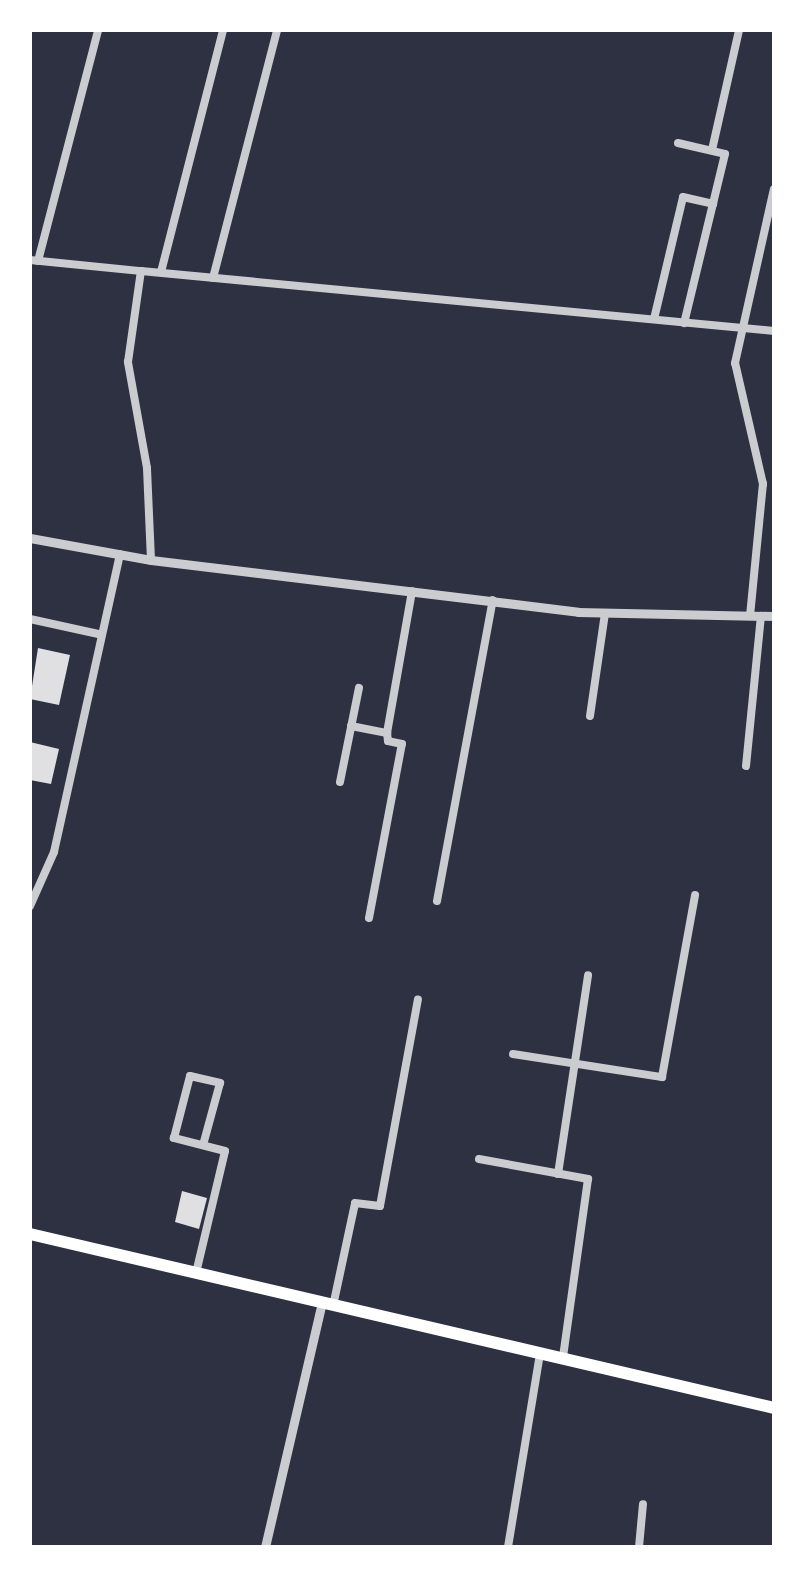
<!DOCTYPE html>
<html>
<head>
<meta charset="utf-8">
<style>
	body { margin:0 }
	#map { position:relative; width:804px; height:1577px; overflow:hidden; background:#2d3142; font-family:"Playfair Display",serif }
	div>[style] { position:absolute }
	.building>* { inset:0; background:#e0e0e3 }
	.minor>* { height:8px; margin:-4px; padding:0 4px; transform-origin:4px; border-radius:4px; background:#caccd0 }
	.tertiary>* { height:9px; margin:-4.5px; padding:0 4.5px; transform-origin:4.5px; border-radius:4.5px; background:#caccd0 }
	.primary>* { height:12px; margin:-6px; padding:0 6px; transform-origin:6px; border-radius:6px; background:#fff }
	span { translate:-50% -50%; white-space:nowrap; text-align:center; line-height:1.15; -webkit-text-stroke:6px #fff; paint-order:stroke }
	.frame { position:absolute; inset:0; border:32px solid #fff; pointer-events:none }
</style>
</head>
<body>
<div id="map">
	<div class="building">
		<i style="clip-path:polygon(38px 648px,70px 655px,59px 705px,30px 699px)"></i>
		<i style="clip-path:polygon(30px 742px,59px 749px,51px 784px,30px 780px)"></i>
		<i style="clip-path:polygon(182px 1191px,207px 1198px,199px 1229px,175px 1222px)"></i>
	</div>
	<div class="minor">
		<i style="left:678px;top:143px;width:48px;rotate:13.2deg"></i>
		<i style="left:725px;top:154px;width:174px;rotate:103.6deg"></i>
		<i style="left:712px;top:150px;width:123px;rotate:-77.3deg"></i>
		<i style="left:30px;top:260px;width:112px;rotate:5.7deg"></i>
		<i style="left:38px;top:261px;width:239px;rotate:-75.4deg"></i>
		<i style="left:161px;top:272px;width:250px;rotate:-75.6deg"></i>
		<i style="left:213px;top:278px;width:256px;rotate:-75.5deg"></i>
		<i style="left:654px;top:319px;width:125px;rotate:-76.6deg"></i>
		<i style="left:683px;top:197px;width:31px;rotate:13deg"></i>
		<i style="left:151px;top:560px;width:92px;rotate:-92.5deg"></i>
		<i style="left:147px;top:468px;width:108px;rotate:-100.2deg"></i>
		<i style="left:128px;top:362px;width:92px;rotate:-81.9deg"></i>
		<i style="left:141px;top:271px;width:636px;rotate:5.41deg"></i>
		<i style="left:750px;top:616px;width:133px;rotate:-84.4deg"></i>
		<i style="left:763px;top:484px;width:124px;rotate:-103deg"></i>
		<i style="left:735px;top:363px;width:178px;rotate:-77.4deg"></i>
		<i style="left:30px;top:619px;width:70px;rotate:12.4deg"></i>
		<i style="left:590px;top:716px;width:104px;rotate:-81.7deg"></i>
		<i style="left:351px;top:726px;width:37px;rotate:11deg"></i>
		<i style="left:746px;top:766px;width:151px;rotate:-84.3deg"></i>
		<i style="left:340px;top:782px;width:96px;rotate:-78.6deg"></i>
		<i style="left:437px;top:901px;width:306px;rotate:-79.5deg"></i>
		<i style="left:30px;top:906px;width:59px;rotate:-66deg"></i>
		<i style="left:54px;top:852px;width:305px;rotate:-77.5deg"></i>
		<i style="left:369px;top:918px;width:177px;rotate:-79.3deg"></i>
		<i style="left:402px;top:744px;width:14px;rotate:-168deg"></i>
		<i style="left:388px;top:741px;width:8px;rotate:-97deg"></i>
		<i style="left:387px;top:733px;width:144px;rotate:-80deg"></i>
		<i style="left:513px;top:1054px;width:151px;rotate:8.8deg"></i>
		<i style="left:662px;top:1077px;width:185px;rotate:-79.7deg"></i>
		<i style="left:479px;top:1159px;width:111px;rotate:10.4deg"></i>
		<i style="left:588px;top:1179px;width:181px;rotate:98deg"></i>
		<i style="left:558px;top:1174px;width:201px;rotate:-81.4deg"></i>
		<i style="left:196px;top:1273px;width:125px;rotate:-76.6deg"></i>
		<i style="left:225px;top:1151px;width:53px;rotate:-165.7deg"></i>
		<i style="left:174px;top:1138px;width:64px;rotate:-75.5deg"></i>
		<i style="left:190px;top:1076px;width:31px;rotate:13deg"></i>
		<i style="left:220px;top:1083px;width:64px;rotate:105.3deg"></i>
		<i style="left:333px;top:1306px;width:105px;rotate:-77.9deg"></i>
		<i style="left:355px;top:1203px;width:25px;rotate:7deg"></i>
		<i style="left:380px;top:1206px;width:210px;rotate:-79.6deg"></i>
		<i style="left:508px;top:1547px;width:196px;rotate:-80.6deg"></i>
		<i style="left:639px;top:1547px;width:43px;rotate:-84.7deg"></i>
	</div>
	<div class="tertiary">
		<i style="left:30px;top:538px;width:123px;rotate:10.3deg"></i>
		<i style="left:151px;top:560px;width:430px;rotate:6.9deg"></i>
		<i style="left:578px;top:612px;width:196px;rotate:1.2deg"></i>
		<i style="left:265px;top:1547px;width:251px;rotate:-76.9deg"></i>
	</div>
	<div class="primary">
		<i style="left:30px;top:1234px;width:764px;rotate:13.16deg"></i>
	</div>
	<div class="frame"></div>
</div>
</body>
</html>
